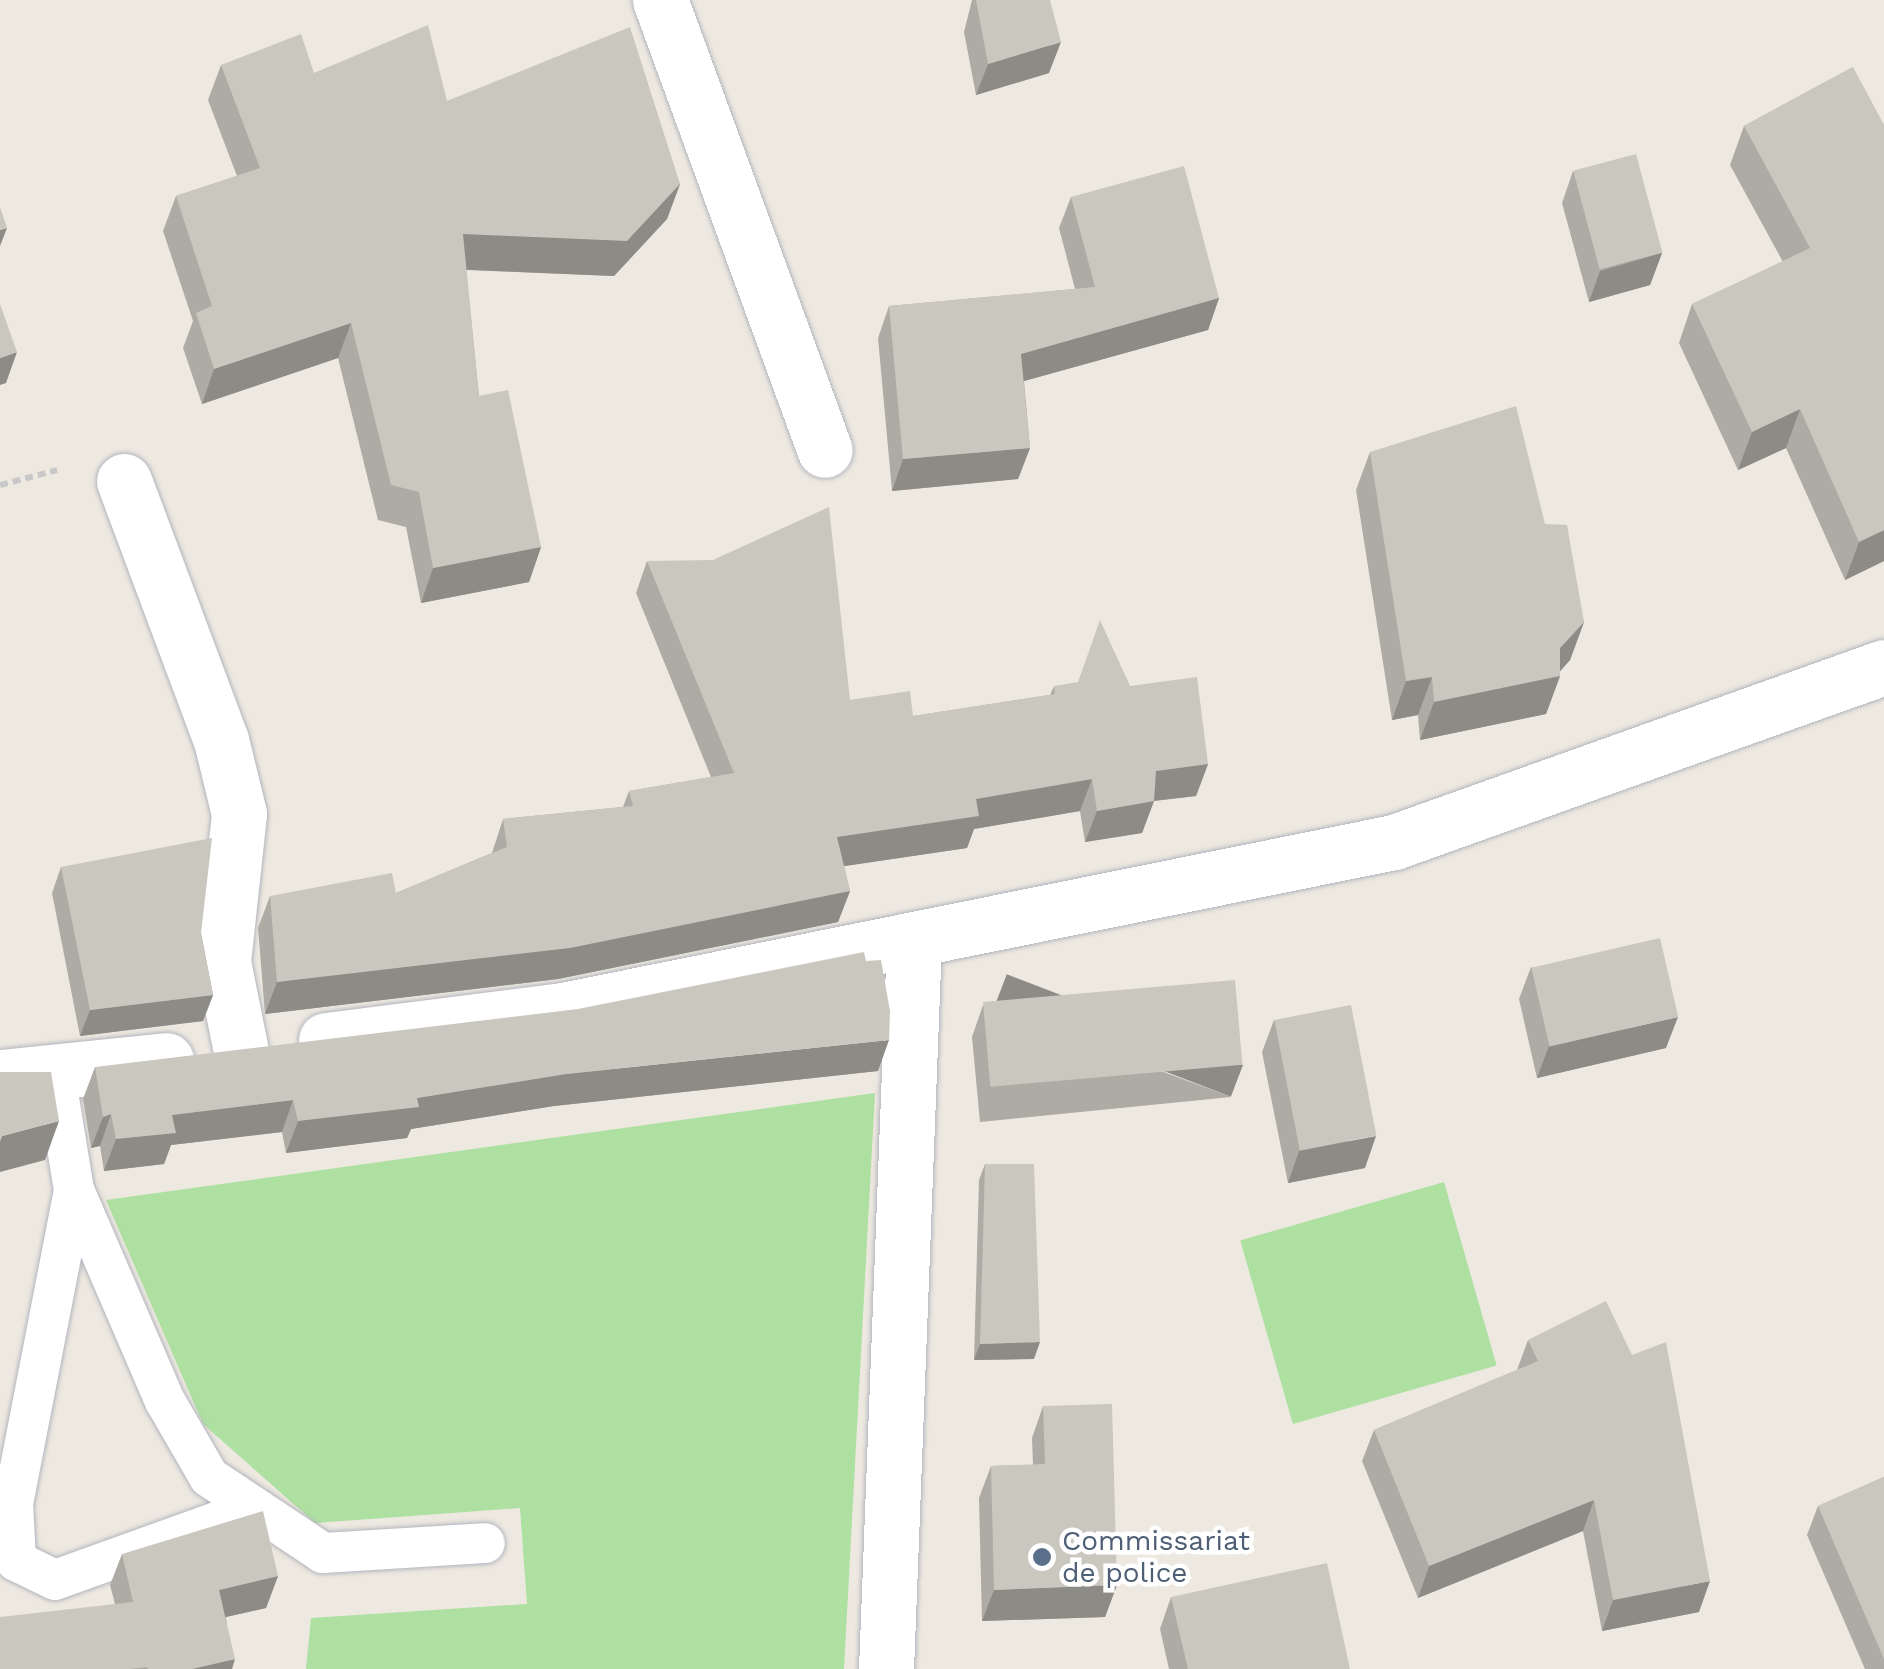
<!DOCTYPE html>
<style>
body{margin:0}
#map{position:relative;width:1884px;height:1669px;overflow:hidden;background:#ede9e0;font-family:"Work Sans",sans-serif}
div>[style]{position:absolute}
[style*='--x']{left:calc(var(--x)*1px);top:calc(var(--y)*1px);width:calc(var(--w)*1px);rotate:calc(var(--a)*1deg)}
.green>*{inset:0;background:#aee0a1;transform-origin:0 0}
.path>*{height:6px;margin-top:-3px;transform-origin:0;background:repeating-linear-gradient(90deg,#c8c8c8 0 8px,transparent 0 13px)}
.roads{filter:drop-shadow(0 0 2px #b3b4bf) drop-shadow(0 0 2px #b3b4bf)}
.lane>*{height:40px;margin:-20px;padding:0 20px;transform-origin:20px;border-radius:20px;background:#fff}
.street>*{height:55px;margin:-27.5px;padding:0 27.5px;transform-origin:27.5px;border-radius:27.5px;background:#fff}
.wall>*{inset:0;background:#adaba3}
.shaded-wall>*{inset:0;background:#8d8b85;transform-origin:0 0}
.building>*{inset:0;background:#c9c7be;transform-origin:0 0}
.dots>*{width:28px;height:28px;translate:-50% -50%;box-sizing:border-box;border:5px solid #fff;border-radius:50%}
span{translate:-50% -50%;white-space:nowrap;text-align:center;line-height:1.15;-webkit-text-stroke:9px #fff;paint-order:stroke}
.service-label{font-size:28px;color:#4e5e75}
.left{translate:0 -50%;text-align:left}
</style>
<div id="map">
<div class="green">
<div style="clip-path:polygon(875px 1093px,844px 1669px,306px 1669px,311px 1618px,527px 1604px,520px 1508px,315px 1523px,203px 1424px,106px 1200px)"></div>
<div style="left:1444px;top:1182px;width:191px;height:212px;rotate:74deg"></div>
</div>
<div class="path">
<div style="--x:0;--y:485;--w:59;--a:-14.7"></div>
</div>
<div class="roads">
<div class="lane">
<div style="--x:55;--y:1074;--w:118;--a:80.7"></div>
<div style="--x:74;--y:1190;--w:230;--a:66.7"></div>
<div style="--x:165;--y:1401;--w:88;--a:59.9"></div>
<div style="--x:209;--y:1477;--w:137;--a:33.7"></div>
<div style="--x:323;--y:1553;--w:162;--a:-3.5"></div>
<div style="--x:74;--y:1190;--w:319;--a:101"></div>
<div style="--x:13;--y:1503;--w:58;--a:87"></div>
<div style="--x:16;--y:1561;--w:43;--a:26"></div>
<div style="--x:55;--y:1580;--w:209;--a:-19.8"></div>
</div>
<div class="street">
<div style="--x:660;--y:0;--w:479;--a:69.9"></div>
<div style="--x:124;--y:481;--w:277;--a:69.5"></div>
<div style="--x:221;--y:740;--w:76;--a:76.3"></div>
<div style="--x:239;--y:814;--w:149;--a:96.2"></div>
<div style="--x:223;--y:962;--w:91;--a:78.6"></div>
<div style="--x:326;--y:1040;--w:239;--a:-7.2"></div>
<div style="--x:563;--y:1010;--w:848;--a:-11.43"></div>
<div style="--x:1394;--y:842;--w:520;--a:-19.65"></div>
<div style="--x:0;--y:1077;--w:167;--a:-5.8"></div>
<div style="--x:886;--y:1669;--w:730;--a:-87.8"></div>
</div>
</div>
<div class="wall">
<div style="clip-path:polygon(972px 0,1050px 0,1049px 73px,976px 95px,964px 32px)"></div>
<div style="clip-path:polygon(221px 65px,314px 73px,447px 101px,680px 184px,667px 219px,614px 276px,466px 270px,479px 396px,541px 547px,529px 582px,421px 603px,406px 527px,378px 520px,338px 358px,202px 404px,183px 348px,193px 321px,163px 231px,176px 196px,237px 176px,208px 100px)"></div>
<div style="clip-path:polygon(1853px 67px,1884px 561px,1845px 580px,1786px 448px,1738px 470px,1679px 343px,1692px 304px,1783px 262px,1730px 165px,1744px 126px)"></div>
<div style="clip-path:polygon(1573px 171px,1662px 253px,1650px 285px,1589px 302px,1562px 203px)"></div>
<div style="clip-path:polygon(1071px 197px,1219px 298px,1208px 330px,1024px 381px,1030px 448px,1018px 479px,892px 491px,878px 338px,889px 306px,1075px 289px,1059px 228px)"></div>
<div style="clip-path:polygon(1370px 452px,1545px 524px,1584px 622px,1570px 660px,1560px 671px,1560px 676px,1546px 714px,1420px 740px,1418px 715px,1392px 720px,1356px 490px)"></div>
<div style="clip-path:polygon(647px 561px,850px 700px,913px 716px,1050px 695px,1054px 686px,1130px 686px,1208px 764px,1196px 796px,1154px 801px,1142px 833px,1085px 842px,1080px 811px,974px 829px,967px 848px,844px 866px,850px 891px,838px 922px,558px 979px,265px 1014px,258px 928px,270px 896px,396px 893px,492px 853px,503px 819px,623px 807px,629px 791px,711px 777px,636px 593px)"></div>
<div style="clip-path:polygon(61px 867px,201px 933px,213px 995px,203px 1021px,80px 1036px,52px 893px)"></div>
<div style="clip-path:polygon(1531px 967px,1666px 1048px,1537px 1078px,1519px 999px)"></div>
<div style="clip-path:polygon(983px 1005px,1231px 1097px,980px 1122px,972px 1037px)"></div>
<div style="clip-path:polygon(1274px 1020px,1365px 1168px,1288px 1183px,1262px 1052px)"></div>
<div style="clip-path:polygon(95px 1067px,878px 1071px,554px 1106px,411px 1129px,407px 1138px,286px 1153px,282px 1132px,171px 1145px,164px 1164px,104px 1171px,100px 1146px,91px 1148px,83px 1099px)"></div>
<div style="clip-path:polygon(985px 1164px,1034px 1359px,974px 1360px,979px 1180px)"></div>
<div style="clip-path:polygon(1528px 1340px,1699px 1612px,1602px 1631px,1583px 1531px,1418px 1598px,1362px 1461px,1374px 1430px,1517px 1370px)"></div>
<div style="clip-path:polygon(1043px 1406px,1117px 1585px,1105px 1617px,982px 1621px,979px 1498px,991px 1466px,1033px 1465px,1032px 1438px)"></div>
<div style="clip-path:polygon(1884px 1477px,1884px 1669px,1865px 1669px,1807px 1535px,1818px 1506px)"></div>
<div style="clip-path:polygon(122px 1554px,278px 1576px,266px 1608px,226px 1617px,232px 1669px,0 1669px,115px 1604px,110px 1585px)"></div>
<div style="clip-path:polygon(1171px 1597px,1350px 1669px,1169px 1669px,1160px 1629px)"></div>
</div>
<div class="shaded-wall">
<div style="clip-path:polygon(1061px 42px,1049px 73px,976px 95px,988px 64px)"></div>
<div style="clip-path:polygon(680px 184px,667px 219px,614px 276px,450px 269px,463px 234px)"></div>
<div style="clip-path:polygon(7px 228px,0 246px,0 230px)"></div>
<div style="clip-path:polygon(1662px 253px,1650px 285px,1589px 302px,1600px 271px)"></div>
<div style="clip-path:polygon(1219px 298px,1208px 330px,1010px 385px,1021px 354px)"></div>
<div style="clip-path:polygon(351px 323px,338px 358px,202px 404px,214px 369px)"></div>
<div style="clip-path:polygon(17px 352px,6px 383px,0 385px,0 358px)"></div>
<div style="clip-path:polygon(1800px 409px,1786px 448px,1738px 470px,1752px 432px)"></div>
<div style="clip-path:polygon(1030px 448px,1018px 479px,892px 491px,903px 459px)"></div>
<div style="clip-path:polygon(1884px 530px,1884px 561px,1845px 580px,1859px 542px)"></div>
<div style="clip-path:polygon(541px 547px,529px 582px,421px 603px,433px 568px)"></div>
<div style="clip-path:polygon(1584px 622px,1570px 660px,1555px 677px,1560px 676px,1546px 714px,1420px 740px,1434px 702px,1560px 648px)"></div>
<div style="clip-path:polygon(1432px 677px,1418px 715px,1392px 720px,1406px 681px)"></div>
<div style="clip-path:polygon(1208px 764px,1196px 796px,1144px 802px,1156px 771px)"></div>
<div style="clip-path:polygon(1092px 779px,1080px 811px,974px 829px,967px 848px,825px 869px,837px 837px,976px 799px)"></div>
<div style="clip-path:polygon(1154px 801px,1142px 833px,1085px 842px,1097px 811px)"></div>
<div style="clip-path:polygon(850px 891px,838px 922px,558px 979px,265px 1014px,277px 982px)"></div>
<div style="clip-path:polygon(213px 995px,203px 1021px,80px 1036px,90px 1010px)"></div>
<div style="clip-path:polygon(1678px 1017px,1666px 1048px,1537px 1078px,1549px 1046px)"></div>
<div style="clip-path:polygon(889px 1040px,878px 1071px,554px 1106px,411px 1129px,407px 1138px,286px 1153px,298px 1121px,417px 1098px,566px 1074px)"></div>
<div style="left:1243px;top:1065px;width:34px;height:253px;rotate:111deg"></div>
<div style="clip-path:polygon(293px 1100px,282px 1132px,171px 1145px,164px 1164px,104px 1171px,116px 1139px,172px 1115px)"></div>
<div style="clip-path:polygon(111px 1114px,100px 1146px,91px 1148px,103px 1117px)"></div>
<div style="clip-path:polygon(59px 1121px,45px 1160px,0 1172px,0 1140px,2px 1136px)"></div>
<div style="clip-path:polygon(1376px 1136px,1365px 1168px,1288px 1183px,1299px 1151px)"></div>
<div style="clip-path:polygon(1040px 1342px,1034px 1359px,974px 1360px,980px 1344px)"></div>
<div style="clip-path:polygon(1594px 1500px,1583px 1531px,1418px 1598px,1429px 1566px)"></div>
<div style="clip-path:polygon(278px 1576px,266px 1608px,208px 1621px,219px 1590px)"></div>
<div style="clip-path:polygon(1710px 1581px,1699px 1612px,1602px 1631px,1613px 1600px)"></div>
<div style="clip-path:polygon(1117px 1585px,1105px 1617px,982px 1621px,994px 1590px)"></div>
<div style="clip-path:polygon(235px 1659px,232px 1669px,192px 1669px)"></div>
</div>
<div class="building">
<div style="clip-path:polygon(976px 0,1050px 0,1061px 42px,988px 64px)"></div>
<div style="clip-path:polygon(428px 25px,447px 101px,630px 27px,680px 184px,627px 241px,463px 234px,479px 396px,508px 390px,541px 547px,433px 568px,419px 492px,391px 485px,351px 323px,214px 369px,196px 313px,212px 306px,176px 196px,260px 168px,221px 65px,301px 34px,314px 73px)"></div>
<div style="clip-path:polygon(1853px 67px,1884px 125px,1884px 530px,1859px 542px,1800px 409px,1752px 432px,1692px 304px,1810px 248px,1744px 126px)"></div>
<div style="left:1636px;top:154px;width:102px;height:65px;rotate:75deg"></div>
<div style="clip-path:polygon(1184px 166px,1219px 298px,1021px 354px,1030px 448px,903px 459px,889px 306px,1095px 287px,1071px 197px)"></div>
<div style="clip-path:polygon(0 207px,7px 228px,0 230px)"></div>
<div style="clip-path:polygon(0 304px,17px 352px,0 358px)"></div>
<div style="clip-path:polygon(1516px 406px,1545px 524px,1567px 525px,1584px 622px,1560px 648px,1560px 676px,1434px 702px,1432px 677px,1406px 681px,1370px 452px)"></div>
<div style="clip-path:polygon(829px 507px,850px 700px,910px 691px,913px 716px,1055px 694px,1054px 686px,1078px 682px,1100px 620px,1130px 686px,1197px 677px,1208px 764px,1156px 771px,1154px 801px,1097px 811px,1092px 779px,976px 799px,979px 816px,837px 837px,850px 891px,570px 948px,277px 982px,270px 896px,392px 873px,396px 893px,507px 847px,503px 819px,633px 806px,629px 791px,734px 773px,647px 561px,713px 560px)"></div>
<div style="clip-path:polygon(212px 838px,201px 933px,213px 995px,90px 1010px,61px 867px)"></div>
<div style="left:1660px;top:938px;width:81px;height:132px;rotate:77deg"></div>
<div style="clip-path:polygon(864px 952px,866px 961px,881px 960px,890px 1011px,889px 1040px,566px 1074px,417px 1098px,419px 1107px,298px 1121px,293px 1100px,172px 1115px,176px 1133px,116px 1139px,111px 1114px,103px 1117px,95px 1067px,578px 1009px)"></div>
<div style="left:1235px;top:980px;width:85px;height:253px;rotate:85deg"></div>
<div style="left:1351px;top:1005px;width:133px;height:78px;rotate:79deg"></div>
<div style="clip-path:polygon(0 1072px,51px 1072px,59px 1121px,2px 1136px,0 1142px)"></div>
<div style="clip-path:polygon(985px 1164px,1034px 1164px,1040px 1342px,980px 1344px)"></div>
<div style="clip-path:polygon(1606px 1301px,1632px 1355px,1666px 1342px,1710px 1581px,1613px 1600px,1594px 1500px,1429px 1566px,1374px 1430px,1538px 1361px,1528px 1340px)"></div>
<div style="clip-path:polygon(1112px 1404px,1117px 1585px,994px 1590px,991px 1466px,1045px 1464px,1043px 1406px)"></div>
<div style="clip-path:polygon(1884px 1477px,1884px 1659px,1818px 1506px)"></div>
<div style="clip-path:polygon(263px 1511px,278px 1576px,219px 1590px,235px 1659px,192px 1669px,148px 1669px,147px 1667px,129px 1669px,0 1669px,0 1617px,133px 1602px,122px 1554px)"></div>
<div style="clip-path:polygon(1327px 1563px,1350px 1669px,1188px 1669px,1171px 1597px)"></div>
</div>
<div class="dots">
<div style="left:1042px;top:1557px;background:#5c6f8a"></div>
</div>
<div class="service-label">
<span class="left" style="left:1062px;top:1557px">Commissariat<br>de police</span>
</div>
</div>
